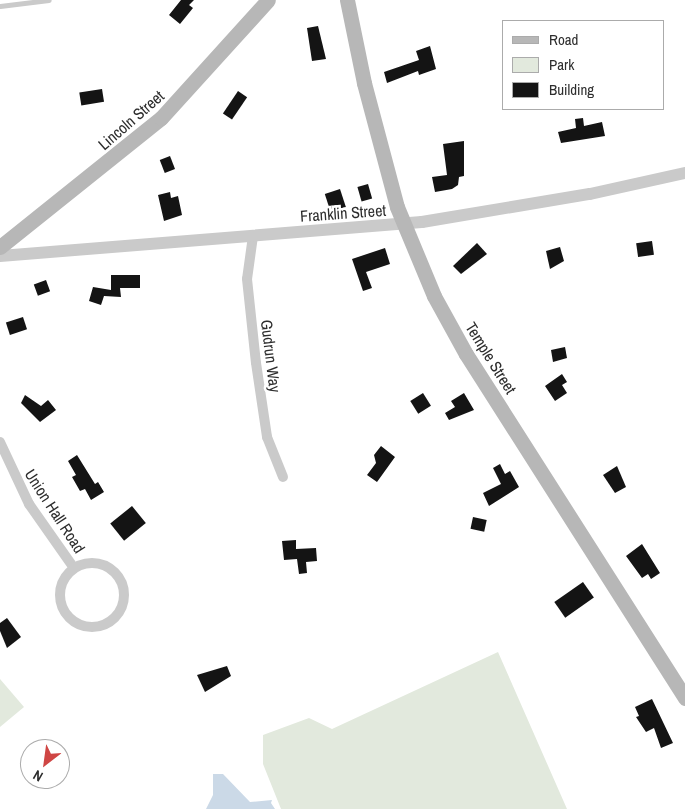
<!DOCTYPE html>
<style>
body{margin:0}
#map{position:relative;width:685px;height:809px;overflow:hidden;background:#fff;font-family:"Archivo Narrow",sans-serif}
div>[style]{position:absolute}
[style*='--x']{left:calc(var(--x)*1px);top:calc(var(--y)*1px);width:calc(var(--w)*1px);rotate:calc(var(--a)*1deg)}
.green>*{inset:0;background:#e2e9dd}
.water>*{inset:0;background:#cbd9e7}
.building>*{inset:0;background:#141414;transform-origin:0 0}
.service>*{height:5px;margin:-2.5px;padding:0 2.5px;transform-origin:2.5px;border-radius:2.5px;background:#cacaca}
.minor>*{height:10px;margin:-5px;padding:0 5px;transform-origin:5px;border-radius:5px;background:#cacaca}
.minor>.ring{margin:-5px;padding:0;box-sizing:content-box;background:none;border:10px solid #cacaca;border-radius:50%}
.tertiary>*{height:12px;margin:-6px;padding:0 6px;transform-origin:6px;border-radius:6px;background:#cacaca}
.secondary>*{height:15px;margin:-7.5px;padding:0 7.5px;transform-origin:7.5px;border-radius:7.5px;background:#b7b7b7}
span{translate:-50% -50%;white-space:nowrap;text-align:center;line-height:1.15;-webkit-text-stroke:5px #fff;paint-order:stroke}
.street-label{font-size:16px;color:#2d2d2d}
.legend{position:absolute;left:502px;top:20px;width:162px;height:90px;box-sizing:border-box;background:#fff;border:1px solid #ababab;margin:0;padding:6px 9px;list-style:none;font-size:15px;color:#2d2d2d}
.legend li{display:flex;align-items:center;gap:10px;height:25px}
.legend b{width:25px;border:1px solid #ababab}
.north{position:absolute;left:20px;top:739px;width:50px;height:50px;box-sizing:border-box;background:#fff;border:1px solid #ababab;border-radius:50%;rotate:210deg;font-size:14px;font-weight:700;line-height:20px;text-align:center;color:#2d2d2d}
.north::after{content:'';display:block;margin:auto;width:18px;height:22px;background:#cf4644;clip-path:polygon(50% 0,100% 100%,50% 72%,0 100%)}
</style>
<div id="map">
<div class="green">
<div style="clip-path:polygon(498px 652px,567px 809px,281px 809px,263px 764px,263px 735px,309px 718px,332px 729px)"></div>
<div style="clip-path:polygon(0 679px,24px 707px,0 727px)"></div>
</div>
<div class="water">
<div style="clip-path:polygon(213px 774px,223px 774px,250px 802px,272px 800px,271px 803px,275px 809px,206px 809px,213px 795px)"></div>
</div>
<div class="building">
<div style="clip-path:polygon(181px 0,194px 0,189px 5px,193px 8px,180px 24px,169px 15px)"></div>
<div style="clip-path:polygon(318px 26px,326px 59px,312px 61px,307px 28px)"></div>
<div style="clip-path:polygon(430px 46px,436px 69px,419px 75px,418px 71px,387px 83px,384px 72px,419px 60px,416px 51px)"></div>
<div style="left:102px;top:89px;width:13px;height:23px;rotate:81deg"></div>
<div style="left:238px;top:91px;width:11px;height:27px;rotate:34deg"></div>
<div style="clip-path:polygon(583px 118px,584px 126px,602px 122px,605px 136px,561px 143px,558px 132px,576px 128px,575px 119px)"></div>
<div style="clip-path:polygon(464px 141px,464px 176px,459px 177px,458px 185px,452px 189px,435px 192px,432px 177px,447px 175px,443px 144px)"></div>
<div style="left:170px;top:156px;width:14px;height:11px;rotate:69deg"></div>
<div style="left:368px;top:184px;width:15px;height:11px;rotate:74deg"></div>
<div style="left:340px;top:189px;width:19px;height:16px;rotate:72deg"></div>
<div style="clip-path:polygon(170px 192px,171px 198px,178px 196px,182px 215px,164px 221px,158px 195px)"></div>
<div style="left:652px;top:241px;width:14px;height:16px;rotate:82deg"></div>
<div style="clip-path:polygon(477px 243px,487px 254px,461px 274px,453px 266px)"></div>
<div style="clip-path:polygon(560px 247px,564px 261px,550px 269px,546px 251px)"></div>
<div style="clip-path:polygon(385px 248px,390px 264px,366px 272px,372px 288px,363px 291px,352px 259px)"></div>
<div style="clip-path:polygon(111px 275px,140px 275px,140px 288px,120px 288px,121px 297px,104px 296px,101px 305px,89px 301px,93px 287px,111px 290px)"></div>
<div style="left:46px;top:280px;width:12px;height:13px;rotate:70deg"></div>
<div style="left:23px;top:317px;width:13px;height:18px;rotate:72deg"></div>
<div style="clip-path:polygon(565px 347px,567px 358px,553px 362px,551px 350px)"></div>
<div style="clip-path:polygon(562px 374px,567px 382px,562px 385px,567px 393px,555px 401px,545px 386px)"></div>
<div style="left:423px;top:393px;width:15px;height:15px;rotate:58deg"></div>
<div style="clip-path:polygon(464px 393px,474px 410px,449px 420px,445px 413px,455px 407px,451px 401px)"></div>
<div style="clip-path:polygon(25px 395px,41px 406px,48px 400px,56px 410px,40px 422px,21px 403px)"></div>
<div style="clip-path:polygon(381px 446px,395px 457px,377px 482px,367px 475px,376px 463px,374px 455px)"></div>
<div style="clip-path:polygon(77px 455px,95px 484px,98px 482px,104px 492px,91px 500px,85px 489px,80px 491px,72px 477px,76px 475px,68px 461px)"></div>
<div style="clip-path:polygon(500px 464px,505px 474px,510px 471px,519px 487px,489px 506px,483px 493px,501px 484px,493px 468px)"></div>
<div style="clip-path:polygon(617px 466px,626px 487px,615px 493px,603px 475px)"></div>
<div style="left:132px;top:506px;width:22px;height:28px;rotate:51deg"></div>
<div style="left:473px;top:517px;width:14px;height:12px;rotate:12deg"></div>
<div style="clip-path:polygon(296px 540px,296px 549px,316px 548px,317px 561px,306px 562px,307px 573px,299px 574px,297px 559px,284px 560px,282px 541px)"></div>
<div style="clip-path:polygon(642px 544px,660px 573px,651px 579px,648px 574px,642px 578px,626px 556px)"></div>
<div style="left:583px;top:582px;width:19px;height:35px;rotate:55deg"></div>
<div style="clip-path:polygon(7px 618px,21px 637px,7px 648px,0 631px,0 623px)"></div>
<div style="clip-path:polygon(227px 666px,231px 676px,205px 692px,197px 675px)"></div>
<div style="clip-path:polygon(652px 699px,673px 743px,661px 748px,654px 728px,646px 732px,636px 717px,639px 716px,635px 707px)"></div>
</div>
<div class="service">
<div style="--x:0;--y:6;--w:49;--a:-7"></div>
</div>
<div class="minor">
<div style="--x:253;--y:236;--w:43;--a:97.9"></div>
<div style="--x:247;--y:279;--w:84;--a:83.9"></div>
<div style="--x:256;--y:363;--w:75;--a:81.5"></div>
<div style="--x:267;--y:437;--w:43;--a:68.2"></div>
<div style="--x:0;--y:442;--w:68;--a:64.9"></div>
<div style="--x:29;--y:504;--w:78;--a:54.9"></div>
<div class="ring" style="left:60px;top:563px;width:54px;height:54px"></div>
</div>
<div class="tertiary">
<div style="--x:0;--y:256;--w:423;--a:-4.6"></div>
<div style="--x:422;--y:222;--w:170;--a:-9.5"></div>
<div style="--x:590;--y:194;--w:97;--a:-12.5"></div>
</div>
<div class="secondary">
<div style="--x:347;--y:0;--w:85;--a:78.4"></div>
<div style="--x:364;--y:83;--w:128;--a:75.1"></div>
<div style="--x:397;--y:207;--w:96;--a:67.4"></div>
<div style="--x:434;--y:296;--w:66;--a:61.1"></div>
<div style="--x:466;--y:354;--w:408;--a:57.5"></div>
<div style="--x:0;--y:247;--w:206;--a:-38.7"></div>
<div style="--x:161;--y:118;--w:159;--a:-47.8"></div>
</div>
<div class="street-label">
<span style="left:131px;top:120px;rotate:-41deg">Lincoln Street</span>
<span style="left:343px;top:213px;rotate:-4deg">Franklin Street</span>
<span style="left:271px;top:356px;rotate:83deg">Gudrun Way</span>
<span style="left:491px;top:358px;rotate:58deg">Temple Street</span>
<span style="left:55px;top:511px;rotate:57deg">Union Hall Road</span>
</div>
<ul class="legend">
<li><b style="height:6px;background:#b7b7b7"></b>Road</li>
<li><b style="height:14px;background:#e2e9dd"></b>Park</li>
<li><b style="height:14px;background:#141414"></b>Building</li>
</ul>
<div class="north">N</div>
</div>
